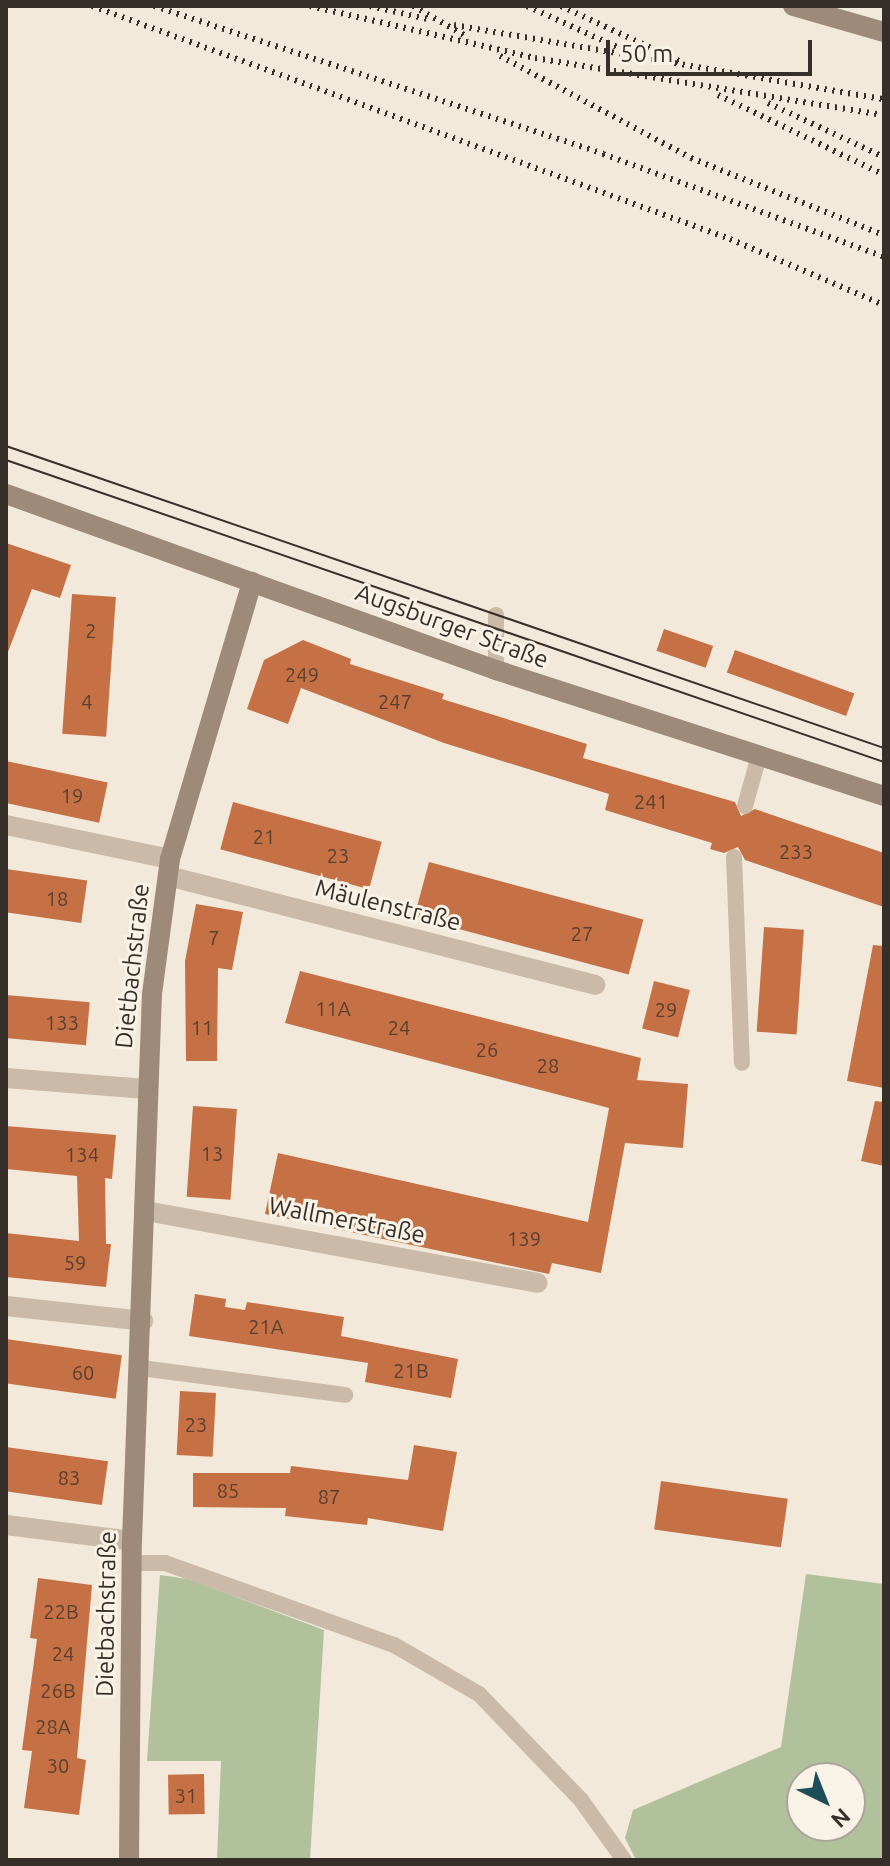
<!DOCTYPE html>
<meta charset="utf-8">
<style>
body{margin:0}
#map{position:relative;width:890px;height:1866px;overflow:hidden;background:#f2e9db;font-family:Ubuntu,sans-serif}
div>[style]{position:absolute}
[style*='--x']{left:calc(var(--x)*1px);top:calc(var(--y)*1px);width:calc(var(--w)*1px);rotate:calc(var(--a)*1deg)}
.green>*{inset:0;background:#b0c19b}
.building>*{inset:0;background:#c67145;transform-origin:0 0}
.lane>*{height:16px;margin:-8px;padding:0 8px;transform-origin:8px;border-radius:8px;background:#cabaa7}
.street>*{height:20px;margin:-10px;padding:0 10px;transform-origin:10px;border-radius:10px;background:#cabaa7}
.secondary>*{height:20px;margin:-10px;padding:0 10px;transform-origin:10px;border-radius:10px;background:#9d8a78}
.tram>*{height:2px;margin:-1px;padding:0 1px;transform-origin:1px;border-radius:1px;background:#362e28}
.rail>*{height:6px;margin-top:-3px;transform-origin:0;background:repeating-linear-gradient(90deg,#362e28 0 2px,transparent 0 8px)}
span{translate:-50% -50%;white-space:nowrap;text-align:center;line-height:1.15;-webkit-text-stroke:6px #f9f3e7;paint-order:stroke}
.number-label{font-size:20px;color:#5a3f2f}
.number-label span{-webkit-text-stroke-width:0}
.street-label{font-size:24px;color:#362e28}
.frame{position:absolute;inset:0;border:8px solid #362e28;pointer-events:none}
.north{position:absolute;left:786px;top:1762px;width:80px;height:80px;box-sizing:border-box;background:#f9f3e7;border:2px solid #aba49b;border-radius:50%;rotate:137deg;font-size:22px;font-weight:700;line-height:32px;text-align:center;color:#362e28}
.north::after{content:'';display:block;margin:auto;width:28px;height:36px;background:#1d4e58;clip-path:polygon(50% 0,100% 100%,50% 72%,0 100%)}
.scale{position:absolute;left:606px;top:40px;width:206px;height:36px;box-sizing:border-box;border:4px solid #362e28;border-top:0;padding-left:10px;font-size:24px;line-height:28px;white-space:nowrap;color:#362e28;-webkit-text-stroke:6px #f9f3e7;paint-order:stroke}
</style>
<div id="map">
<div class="green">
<div style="clip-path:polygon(evenodd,806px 1574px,884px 1584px,884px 1860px,636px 1860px,625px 1838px,633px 1810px,781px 1747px,806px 1574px,802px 1778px,850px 1778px,850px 1826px,802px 1826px,802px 1778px)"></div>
<div style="clip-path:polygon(160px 1575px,188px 1579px,324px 1630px,310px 1860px,217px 1860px,221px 1761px,147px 1761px)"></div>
</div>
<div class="building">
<div style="clip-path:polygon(6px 543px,71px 565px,60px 598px,32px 589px,8px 652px)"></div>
<div style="left:72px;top:594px;width:44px;height:140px;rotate:4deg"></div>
<div style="left:664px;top:629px;width:52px;height:23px;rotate:19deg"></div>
<div style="clip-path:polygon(303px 640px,351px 659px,350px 664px,444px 694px,442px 699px,587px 744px,583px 758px,735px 802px,741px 816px,755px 809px,884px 853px,884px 907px,745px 860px,738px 847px,724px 853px,710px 849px,712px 843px,605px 810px,609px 794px,444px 743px,301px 688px,288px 724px,247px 709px,264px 660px)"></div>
<div style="left:735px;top:650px;width:127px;height:24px;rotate:20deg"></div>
<div style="left:6px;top:761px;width:104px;height:41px;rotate:12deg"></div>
<div style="left:233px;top:802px;width:154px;height:49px;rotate:15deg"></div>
<div style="left:429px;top:862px;width:222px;height:57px;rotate:15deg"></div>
<div style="left:6px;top:869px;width:82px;height:43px;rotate:8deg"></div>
<div style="clip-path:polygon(196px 904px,243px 912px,232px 970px,218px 968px,217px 1061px,186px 1061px,185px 961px)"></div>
<div style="left:764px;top:927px;width:40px;height:105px;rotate:4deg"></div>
<div style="clip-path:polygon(873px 945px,884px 946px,884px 1088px,847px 1081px)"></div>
<div style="clip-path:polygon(300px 971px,641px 1058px,637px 1080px,688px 1084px,683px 1148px,625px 1143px,601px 1273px,552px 1263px,549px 1274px,265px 1214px,278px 1153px,588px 1222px,609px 1108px,285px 1023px)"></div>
<div style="left:654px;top:981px;width:37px;height:49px;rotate:14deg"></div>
<div style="left:6px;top:995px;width:84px;height:43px;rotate:5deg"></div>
<div style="clip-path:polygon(875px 1101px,884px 1102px,884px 1166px,861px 1161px)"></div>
<div style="left:193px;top:1106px;width:44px;height:91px;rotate:4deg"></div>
<div style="clip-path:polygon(6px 1126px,116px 1135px,112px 1179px,105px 1178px,106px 1244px,111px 1244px,106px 1287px,6px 1277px,6px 1233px,79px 1241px,77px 1176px,6px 1169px)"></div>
<div style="clip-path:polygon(195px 1294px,226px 1299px,225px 1307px,245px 1310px,247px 1302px,344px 1317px,341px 1336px,458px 1359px,451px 1398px,365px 1382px,368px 1363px,189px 1336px)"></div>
<div style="left:6px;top:1339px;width:117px;height:44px;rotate:8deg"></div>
<div style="left:180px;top:1391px;width:36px;height:64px;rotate:3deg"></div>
<div style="clip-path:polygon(414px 1445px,457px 1452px,443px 1531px,368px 1518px,367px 1525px,285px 1516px,286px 1508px,193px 1507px,193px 1473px,290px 1473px,291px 1466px,408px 1480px)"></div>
<div style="left:6px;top:1447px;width:103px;height:44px;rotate:8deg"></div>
<div style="left:661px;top:1481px;width:128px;height:49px;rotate:8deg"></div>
<div style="clip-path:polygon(38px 1578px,92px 1585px,77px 1758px,86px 1760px,79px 1815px,24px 1808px,32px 1751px,22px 1750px,37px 1639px,30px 1638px)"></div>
<div style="left:204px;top:1774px;width:40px;height:36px;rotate:89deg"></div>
</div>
<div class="lane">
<div style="--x:496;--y:670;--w:55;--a:-90"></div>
<div style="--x:745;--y:806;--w:52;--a:-74.4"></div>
<div style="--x:734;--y:857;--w:206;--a:87.8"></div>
<div style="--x:141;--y:1368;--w:206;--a:7.5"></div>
<div style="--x:132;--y:1563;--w:33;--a:0"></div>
<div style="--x:165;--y:1563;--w:243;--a:19.7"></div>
<div style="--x:394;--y:1645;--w:98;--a:30"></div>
<div style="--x:479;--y:1694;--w:147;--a:46.1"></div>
<div style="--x:581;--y:1800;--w:74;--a:54.4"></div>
</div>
<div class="street">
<div style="--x:6;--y:825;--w:167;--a:11.7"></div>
<div style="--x:168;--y:876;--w:441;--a:14.3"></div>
<div style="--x:6;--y:1078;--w:141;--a:4.5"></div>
<div style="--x:146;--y:1211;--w:398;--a:10.4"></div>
<div style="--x:6;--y:1306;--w:138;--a:6.2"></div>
<div style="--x:6;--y:1525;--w:127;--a:7.2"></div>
</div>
<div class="secondary">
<div style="--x:793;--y:6;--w:95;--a:15.9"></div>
<div style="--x:6;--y:494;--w:521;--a:19.76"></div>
<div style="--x:496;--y:670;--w:408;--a:18"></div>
<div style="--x:129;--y:1860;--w:319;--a:-89.5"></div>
<div style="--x:132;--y:1541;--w:547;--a:-87.91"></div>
<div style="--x:152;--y:994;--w:136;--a:-82.4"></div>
<div style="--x:170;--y:859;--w:289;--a:-73.5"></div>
</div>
<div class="tram">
<div style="--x:6;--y:446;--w:928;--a:18.98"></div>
<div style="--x:6;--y:460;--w:928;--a:18.98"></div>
</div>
<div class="rail">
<div style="--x:92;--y:6;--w:679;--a:20.06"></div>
<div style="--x:730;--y:239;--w:168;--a:23.2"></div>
<div style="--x:154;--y:6;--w:473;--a:18.2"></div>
<div style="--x:603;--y:154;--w:299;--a:20.1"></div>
<div style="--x:310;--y:6;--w:231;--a:13"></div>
<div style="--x:535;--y:58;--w:354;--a:9.3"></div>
<div style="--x:370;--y:6;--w:58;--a:12.8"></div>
<div style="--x:413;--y:6;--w:64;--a:29.7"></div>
<div style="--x:527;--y:6;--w:111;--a:24.5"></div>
<div style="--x:561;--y:6;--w:132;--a:25"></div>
<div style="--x:454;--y:25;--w:436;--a:9.8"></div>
<div style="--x:500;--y:56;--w:217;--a:28.1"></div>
<div style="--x:691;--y:158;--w:208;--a:21.8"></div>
<div style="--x:718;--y:95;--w:184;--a:25.7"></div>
<div style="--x:768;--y:103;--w:128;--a:25"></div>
</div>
<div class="number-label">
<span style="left:91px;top:630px">2</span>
<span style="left:302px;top:674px">249</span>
<span style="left:87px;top:701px">4</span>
<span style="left:395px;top:701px">247</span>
<span style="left:72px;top:795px">19</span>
<span style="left:651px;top:801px">241</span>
<span style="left:264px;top:836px">21</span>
<span style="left:796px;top:851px">233</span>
<span style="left:338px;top:855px">23</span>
<span style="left:57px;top:898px">18</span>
<span style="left:582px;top:933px">27</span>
<span style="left:214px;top:937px">7</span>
<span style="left:333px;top:1008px">11A</span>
<span style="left:666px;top:1009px">29</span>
<span style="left:62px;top:1022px">133</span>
<span style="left:202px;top:1027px">11</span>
<span style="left:399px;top:1027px">24</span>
<span style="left:487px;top:1049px">26</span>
<span style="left:548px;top:1065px">28</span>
<span style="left:212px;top:1153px">13</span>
<span style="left:82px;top:1154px">134</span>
<span style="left:524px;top:1238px">139</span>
<span style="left:75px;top:1262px">59</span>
<span style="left:266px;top:1326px">21A</span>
<span style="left:411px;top:1370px">21B</span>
<span style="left:83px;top:1372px">60</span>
<span style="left:196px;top:1424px">23</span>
<span style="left:69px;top:1477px">83</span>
<span style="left:228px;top:1490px">85</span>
<span style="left:329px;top:1496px">87</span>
<span style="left:61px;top:1611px">22B</span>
<span style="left:63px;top:1653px">24</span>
<span style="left:58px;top:1690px">26B</span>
<span style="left:53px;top:1726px">28A</span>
<span style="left:58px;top:1765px">30</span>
<span style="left:186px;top:1795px">31</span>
</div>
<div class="street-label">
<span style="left:452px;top:626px;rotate:20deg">Augsburger Straße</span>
<span style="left:388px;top:905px;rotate:14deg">Mäulenstraße</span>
<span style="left:132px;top:966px;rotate:-84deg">Dietbachstraße</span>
<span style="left:347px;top:1220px;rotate:11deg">Wallmerstraße</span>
<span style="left:106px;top:1614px;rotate:-89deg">Dietbachstraße</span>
</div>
<div class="frame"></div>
<div class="north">N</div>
<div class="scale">50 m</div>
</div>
